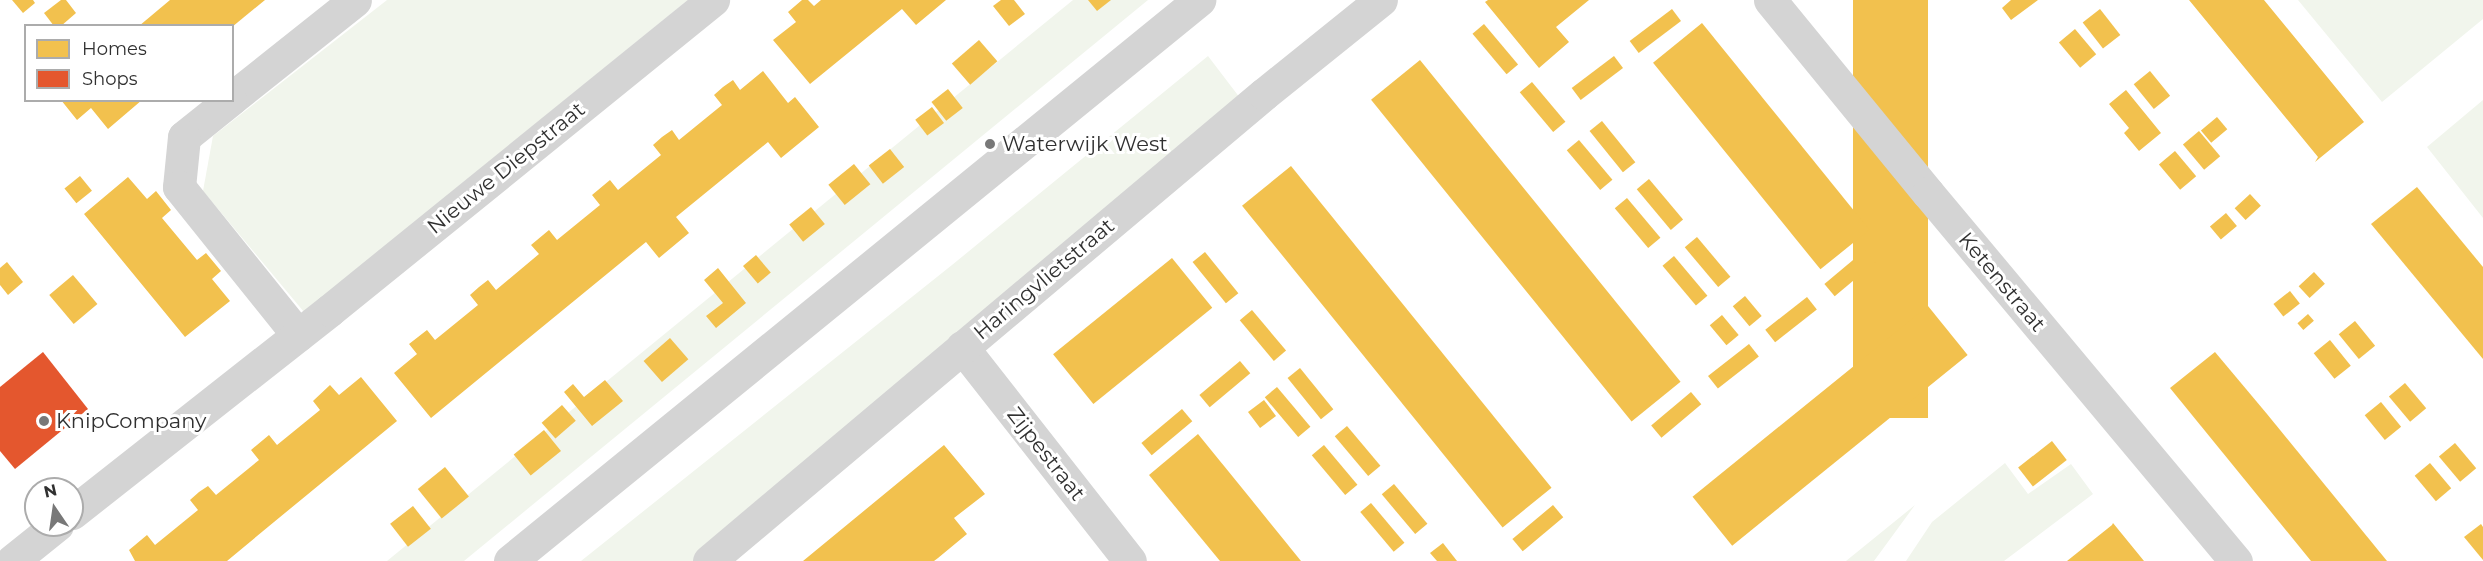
<!DOCTYPE html>
<style>
body{margin:0}
#map{position:relative;width:2483px;height:561px;overflow:hidden;background:#fff;font-family:Montserrat,sans-serif}
div>[style]{position:absolute}
[style*='--x']{left:calc(var(--x)*1px);top:calc(var(--y)*1px);width:calc(var(--w)*1px);rotate:calc(var(--a)*1deg)}
.green>*{inset:0;background:#f1f5ec}
.homes>*{inset:0;background:#f2c14e;transform-origin:0 0}
.shops>*{inset:0;background:#e4572e}
.minor>*{height:33px;margin:-16.5px;padding:0 16.5px;transform-origin:16.5px;border-radius:16.5px;background:#d4d4d4}
.dots>*{width:16px;height:16px;translate:-50% -50%;box-sizing:border-box;border:3px solid #fff;border-radius:50%}
span{translate:-50% -50%;white-space:nowrap;text-align:center;line-height:1.15;-webkit-text-stroke:6px #fff;paint-order:stroke}
.poi-label{font-size:21px;color:#303030}
.left{translate:0 -50%;text-align:left}
.street-label{font-size:21px;color:#303030}
.legend{position:absolute;left:24px;top:24px;width:210px;height:78px;box-sizing:border-box;background:#fff;border:2px solid #acacac;margin:0;padding:8px 10px;list-style:none;font-size:18px;color:#303030}
.legend li{display:flex;align-items:center;gap:12px;height:30px}
.legend b{width:30px;border:2px solid #acacac}
.north{position:absolute;left:24px;top:477px;width:60px;height:60px;box-sizing:border-box;background:#fff;border:2px solid #acacac;border-radius:50%;rotate:347deg;font-size:16px;font-weight:700;line-height:24px;text-align:center;color:#303030}
.north::after{content:'';display:block;margin:auto;width:21px;height:27px;background:#787878;clip-path:polygon(50% 0,100% 100%,50% 72%,0 100%)}
</style>
<div id="map">
<div class="green">
<div style="clip-path:polygon(387px 0,688px 0,304px 312px,203px 191px,213px 136px)"></div>
<div style="clip-path:polygon(1073px 0,1148px 0,464px 561px,387px 561px)"></div>
<div style="clip-path:polygon(2298px 0,2483px 0,2483px 19px,2382px 102px)"></div>
<div style="clip-path:polygon(1208px 56px,1253px 115px,706px 561px,581px 561px,952px 265px)"></div>
<div style="clip-path:polygon(2483px 100px,2483px 218px,2427px 147px)"></div>
<div style="clip-path:polygon(2005px 463px,2028px 494px,2071px 464px,2093px 494px,2004px 561px,1906px 561px,1932px 522px)"></div>
<div style="clip-path:polygon(1915px 505px,1874px 561px,1845px 561px,1846px 561px)"></div>
</div>
<div class="homes">
<div style="clip-path:polygon(12px 0,33px 0,35px 3px,23px 13px)"></div>
<div style="clip-path:polygon(61px 0,66px 0,76px 13px,61px 26px,54px 26px,44px 13px)"></div>
<div style="clip-path:polygon(170px 0,265px 0,232px 27px,139px 26px)"></div>
<div style="clip-path:polygon(802px 0,808px 0,814px 6px,821px 0,946px 0,916px 25px,902px 9px,810px 84px,773px 40px,796px 22px,788px 12px)"></div>
<div style="clip-path:polygon(1001px 0,1014px 0,1025px 14px,1009px 26px,993px 6px)"></div>
<div style="clip-path:polygon(1088px 0,1111px 0,1097px 11px)"></div>
<div style="clip-path:polygon(1488px 0,1589px 0,1556px 27px,1569px 42px,1539px 68px,1485px 2px)"></div>
<div style="left:1853px;top:0;width:75px;height:418px"></div>
<div style="clip-path:polygon(2011px 0,2038px 0,2011px 20px,2002px 8px)"></div>
<div style="clip-path:polygon(2189px 0,2264px 0,2364px 122px,2315px 162px,2318px 157px)"></div>
<div style="left:1672px;top:9px;width:15px;height:53px;rotate:53deg"></div>
<div style="left:2100px;top:9px;width:33px;height:22px;rotate:52deg"></div>
<div style="left:1702px;top:23px;width:266px;height:63px;rotate:51deg"></div>
<div style="left:1484px;top:24px;width:53px;height:15px;rotate:50deg"></div>
<div style="left:2075px;top:29px;width:33px;height:21px;rotate:50deg"></div>
<div style="left:979px;top:40px;width:28px;height:36px;rotate:49deg"></div>
<div style="left:1614px;top:56px;width:15px;height:53px;rotate:53deg"></div>
<div style="left:1420px;top:60px;width:414px;height:63px;rotate:51deg"></div>
<div style="clip-path:polygon(763px 71px,788px 103px,795px 97px,819px 127px,781px 158px,768px 142px,676px 217px,689px 233px,659px 258px,646px 242px,431px 418px,394px 373px,417px 354px,409px 344px,427px 330px,435px 340px,478px 305px,470px 295px,479px 287px,488px 280px,496px 290px,539px 254px,531px 245px,549px 230px,557px 240px,600px 205px,592px 195px,610px 180px,618px 190px,661px 155px,653px 145px,662px 137px,672px 130px,679px 140px,722px 105px,714px 95px,723px 87px,733px 80px,740px 90px)"></div>
<div style="left:2150px;top:71px;width:32px;height:21px;rotate:51deg"></div>
<div style="left:1532px;top:82px;width:52px;height:16px;rotate:50deg"></div>
<div style="left:948px;top:89px;width:24px;height:21px;rotate:52deg"></div>
<div style="clip-path:polygon(2126px 90px,2161px 133px,2139px 151px,2124px 133px,2129px 128px,2109px 104px)"></div>
<div style="clip-path:polygon(61px 100px,142px 100px,108px 129px,91px 108px,77px 120px)"></div>
<div style="left:932px;top:107px;width:20px;height:21px;rotate:53deg"></div>
<div style="left:2217px;top:117px;width:16px;height:21px;rotate:50deg"></div>
<div style="left:1602px;top:121px;width:53px;height:16px;rotate:51deg"></div>
<div style="left:2199px;top:131px;width:33px;height:21px;rotate:50deg"></div>
<div style="left:1579px;top:140px;width:52px;height:16px;rotate:50deg"></div>
<div style="left:890px;top:149px;width:23px;height:27px;rotate:52deg"></div>
<div style="left:2175px;top:151px;width:33px;height:21px;rotate:50deg"></div>
<div style="left:854px;top:164px;width:26px;height:33px;rotate:51deg"></div>
<div style="left:1291px;top:166px;width:414px;height:63px;rotate:51deg"></div>
<div style="left:80px;top:176px;width:19px;height:20px;rotate:51deg"></div>
<div style="clip-path:polygon(128px 177px,147px 199px,156px 191px,171px 210px,162px 218px,197px 260px,206px 253px,221px 271px,212px 279px,230px 301px,185px 337px,84px 214px)"></div>
<div style="left:1649px;top:179px;width:53px;height:16px;rotate:50deg"></div>
<div style="clip-path:polygon(2417px 187px,2483px 267px,2483px 359px,2371px 224px)"></div>
<div style="left:2250px;top:194px;width:16px;height:21px;rotate:47deg"></div>
<div style="left:1627px;top:198px;width:52px;height:16px;rotate:50deg"></div>
<div style="left:811px;top:207px;width:22px;height:28px;rotate:51deg"></div>
<div style="left:2226px;top:213px;width:17px;height:21px;rotate:50deg"></div>
<div style="left:1697px;top:237px;width:52px;height:16px;rotate:50deg"></div>
<div style="left:1865px;top:250px;width:16px;height:53px;rotate:50deg"></div>
<div style="left:1205px;top:252px;width:53px;height:16px;rotate:51deg"></div>
<div style="left:756px;top:255px;width:23px;height:17px;rotate:50deg"></div>
<div style="left:1674px;top:256px;width:52px;height:15px;rotate:50deg"></div>
<div style="left:1172px;top:258px;width:64px;height:153px;rotate:51deg"></div>
<div style="clip-path:polygon(7px 262px,23px 282px,8px 295px,0 285px,0 268px)"></div>
<div style="clip-path:polygon(718px 268px,746px 303px,716px 328px,706px 316px,723px 303px,704px 280px)"></div>
<div style="left:2314px;top:272px;width:16px;height:21px;rotate:47deg"></div>
<div style="left:73px;top:275px;width:38px;height:31px;rotate:50deg"></div>
<div style="left:2290px;top:291px;width:16px;height:21px;rotate:52deg"></div>
<div style="left:1745px;top:296px;width:26px;height:16px;rotate:50deg"></div>
<div style="left:1807px;top:297px;width:16px;height:53px;rotate:52deg"></div>
<div style="left:1928px;top:306px;width:63px;height:303px;rotate:51deg"></div>
<div style="left:1252px;top:310px;width:53px;height:16px;rotate:50deg"></div>
<div style="left:2308px;top:314px;width:9px;height:14px;rotate:49deg"></div>
<div style="left:1722px;top:315px;width:26px;height:16px;rotate:50deg"></div>
<div style="left:2355px;top:321px;width:32px;height:21px;rotate:51deg"></div>
<div style="left:670px;top:338px;width:28px;height:35px;rotate:49deg"></div>
<div style="left:2330px;top:340px;width:33px;height:21px;rotate:51deg"></div>
<div style="left:1749px;top:344px;width:16px;height:52px;rotate:52deg"></div>
<div style="clip-path:polygon(2215px 352px,2267px 414px,2387px 561px,2311px 561px,2170px 388px)"></div>
<div style="left:1240px;top:361px;width:16px;height:53px;rotate:50deg"></div>
<div style="left:1300px;top:368px;width:53px;height:16px;rotate:51deg"></div>
<div style="clip-path:polygon(361px 377px,397px 421px,274px 522px,227px 561px,135px 561px,129px 550px,147px 535px,155px 545px,198px 510px,190px 500px,199px 492px,208px 486px,216px 495px,259px 460px,251px 450px,269px 435px,277px 445px,320px 410px,313px 401px,330px 385px,339px 395px)"></div>
<div style="clip-path:polygon(605px 380px,623px 401px,592px 426px,564px 392px,573px 384px,584px 397px)"></div>
<div style="left:2405px;top:383px;width:33px;height:21px;rotate:50deg"></div>
<div style="left:1277px;top:387px;width:52px;height:16px;rotate:50deg"></div>
<div style="left:1691px;top:392px;width:16px;height:52px;rotate:50deg"></div>
<div style="left:1264px;top:400px;width:20px;height:20px;rotate:53deg"></div>
<div style="left:2381px;top:402px;width:32px;height:21px;rotate:51deg"></div>
<div style="left:562px;top:405px;width:21px;height:27px;rotate:49deg"></div>
<div style="left:1182px;top:409px;width:16px;height:53px;rotate:50deg"></div>
<div style="left:1347px;top:426px;width:52px;height:16px;rotate:50deg"></div>
<div style="left:544px;top:430px;width:27px;height:39px;rotate:51deg"></div>
<div style="clip-path:polygon(1198px 434px,1246px 493px,1301px 561px,1220px 561px,1149px 475px)"></div>
<div style="left:2052px;top:441px;width:24px;height:43px;rotate:52deg"></div>
<div style="left:2455px;top:443px;width:33px;height:21px;rotate:50deg"></div>
<div style="clip-path:polygon(944px 445px,985px 494px,954px 518px,967px 534px,938px 558px,934px 561px,803px 561px)"></div>
<div style="left:1324px;top:445px;width:52px;height:16px;rotate:50deg"></div>
<div style="left:2430px;top:463px;width:33px;height:20px;rotate:50deg"></div>
<div style="left:445px;top:467px;width:38px;height:35px;rotate:51deg"></div>
<div style="left:1394px;top:484px;width:52px;height:16px;rotate:50deg"></div>
<div style="left:1371px;top:503px;width:52px;height:14px;rotate:50deg"></div>
<div style="left:1553px;top:505px;width:16px;height:53px;rotate:50deg"></div>
<div style="left:413px;top:506px;width:29px;height:29px;rotate:52deg"></div>
<div style="clip-path:polygon(2113px 523px,2144px 561px,2067px 561px,2112px 525px)"></div>
<div style="clip-path:polygon(2481px 524px,2483px 527px,2483px 560px,2464px 537px)"></div>
<div style="clip-path:polygon(1443px 543px,1457px 561px,1437px 561px,1430px 553px)"></div>
</div>
<div class="shops">
<div style="clip-path:polygon(43px 352px,88px 409px,15px 469px,0 451px,0 387px)"></div>
</div>
<div class="minor">
<div style="--x:1770;--y:0;--w:249;--a:50.7"></div>
<div style="--x:1928;--y:193;--w:480;--a:50.1"></div>
<div style="--x:232;--y:98;--w:157;--a:-38.5"></div>
<div style="--x:230;--y:100;--w:59;--a:141.2"></div>
<div style="--x:184;--y:137;--w:50;--a:95.7"></div>
<div style="--x:179;--y:187;--w:190;--a:51.2"></div>
<div style="--x:962;--y:347;--w:272;--a:51.9"></div>
<div style="--x:72;--y:513;--w:328;--a:-38.2"></div>
<div style="--x:330;--y:310;--w:493;--a:-39"></div>
<div style="--x:12;--y:561;--w:58;--a:-38.7"></div>
<div style="--x:510;--y:561;--w:889;--a:-39.15"></div>
<div style="--x:709;--y:561;--w:725;--a:-40.08"></div>
<div style="--x:1264;--y:94;--w:150;--a:-38.8"></div>
</div>
<div class="dots">
<div style="left:990px;top:144px;background:#787878"></div>
<div style="left:44px;top:421px;background:#787878"></div>
</div>
<div class="poi-label">
<span class="left" style="left:1002px;top:144px">Waterwijk West</span>
<span class="left" style="left:56px;top:421px">KnipCompany</span>
</div>
<div class="street-label">
<span style="left:506px;top:168px;rotate:-39deg">Nieuwe Diepstraat</span>
<span style="left:1044px;top:279px;rotate:-40deg">Haringvlietstraat</span>
<span style="left:2002px;top:282px;rotate:50deg">Ketenstraat</span>
<span style="left:1046px;top:454px;rotate:52deg">Zijpestraat</span>
</div>
<ul class="legend">
<li><b style="height:16px;background:#f2c14e"></b>Homes</li>
<li><b style="height:16px;background:#e4572e"></b>Shops</li>
</ul>
<div class="north">N</div>
</div>
